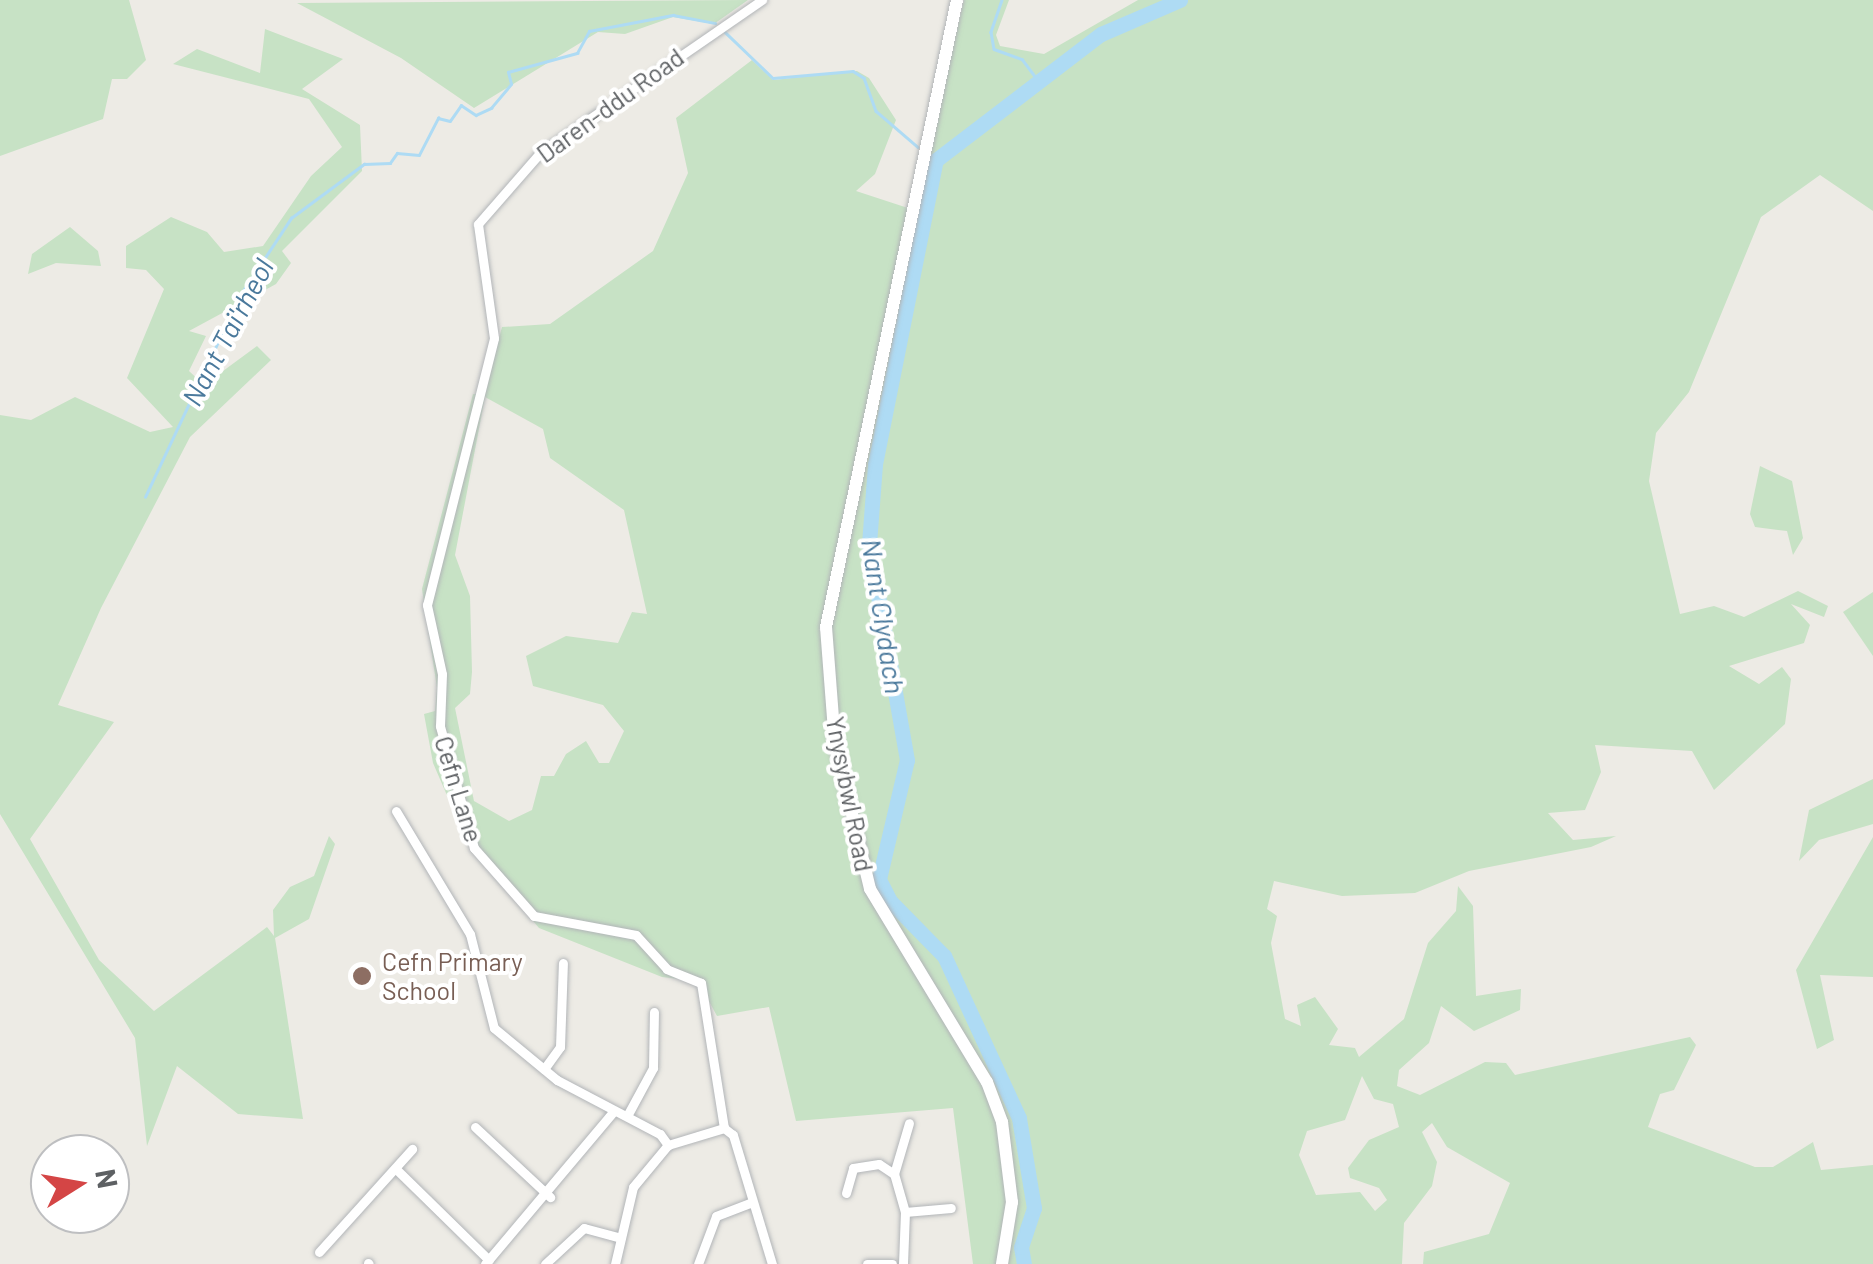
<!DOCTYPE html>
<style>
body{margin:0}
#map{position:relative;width:1873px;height:1264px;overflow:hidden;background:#edebe5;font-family:Barlow,sans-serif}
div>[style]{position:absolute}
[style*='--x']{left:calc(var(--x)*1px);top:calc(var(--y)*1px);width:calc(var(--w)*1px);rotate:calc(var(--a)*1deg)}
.green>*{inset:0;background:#c7e2c5}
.stream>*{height:2.5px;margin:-1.25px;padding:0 1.25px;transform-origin:1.25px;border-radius:1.25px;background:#aedbf4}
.river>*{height:15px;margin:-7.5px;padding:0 7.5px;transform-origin:7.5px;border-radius:7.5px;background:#aedbf4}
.roads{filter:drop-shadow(0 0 2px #b2b5b8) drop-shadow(0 0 2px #b2b5b8)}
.street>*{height:9px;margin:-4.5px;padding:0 4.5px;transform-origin:4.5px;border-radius:4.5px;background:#fff}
.secondary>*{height:12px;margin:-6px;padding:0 6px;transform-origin:6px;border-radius:6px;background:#fff}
.dots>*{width:28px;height:28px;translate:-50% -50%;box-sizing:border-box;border:5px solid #fff;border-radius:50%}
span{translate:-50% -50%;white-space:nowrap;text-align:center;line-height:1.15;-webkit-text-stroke:8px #fff;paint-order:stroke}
.street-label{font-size:25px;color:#5d6063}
.education-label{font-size:25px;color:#785e54}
.left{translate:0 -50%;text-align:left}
.water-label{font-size:28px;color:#4a799c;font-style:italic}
.north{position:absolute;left:30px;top:1134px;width:100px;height:100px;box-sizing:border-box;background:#fff;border:2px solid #bebfc1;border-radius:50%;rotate:79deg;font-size:28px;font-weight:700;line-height:40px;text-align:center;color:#5d6063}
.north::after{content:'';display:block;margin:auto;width:35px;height:45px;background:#d44545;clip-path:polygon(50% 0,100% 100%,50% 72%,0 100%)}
</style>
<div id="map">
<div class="green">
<div style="clip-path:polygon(0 0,129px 0,146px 60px,127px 79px,112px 79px,103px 119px,0 156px)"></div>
<div style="clip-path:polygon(748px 0,714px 24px,673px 17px,625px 34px,598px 32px,474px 108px,401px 58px,297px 3px)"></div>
<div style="clip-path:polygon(evenodd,964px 0,1009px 0,996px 35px,1000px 46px,1044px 54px,1138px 0,1873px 0,1873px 211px,1820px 175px,1761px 217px,1689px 392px,1656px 433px,1649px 481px,1680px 614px,1714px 606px,1744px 617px,1798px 591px,1828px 606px,1824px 617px,1791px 604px,1810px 625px,1804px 643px,1729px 666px,1759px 684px,1782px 667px,1791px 679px,1785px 724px,1714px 790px,1692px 751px,1595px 745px,1601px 772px,1585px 810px,1548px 813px,1573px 840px,1616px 836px,1591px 847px,1469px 871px,1415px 893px,1342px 896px,1274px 881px,1267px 909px,1277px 916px,1271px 943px,1285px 1019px,1301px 1026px,1297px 1005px,1315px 997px,1338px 1029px,1329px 1045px,1355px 1048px,1359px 1057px,1404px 1019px,1428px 943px,1456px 911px,1458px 886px,1473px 906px,1476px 996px,1521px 989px,1520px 1010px,1474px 1031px,1441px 1006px,1429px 1043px,1399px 1070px,1397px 1086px,1420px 1095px,1485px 1062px,1506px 1063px,1515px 1075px,1690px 1037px,1696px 1045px,1674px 1090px,1660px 1094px,1648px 1127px,1755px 1167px,1773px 1167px,1813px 1142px,1821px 1170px,1873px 1165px,1873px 1264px,1423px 1264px,1424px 1252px,1489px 1234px,1510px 1183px,1447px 1147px,1432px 1123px,1422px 1132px,1437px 1162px,1432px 1186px,1404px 1223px,1402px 1264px,973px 1264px,953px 1108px,796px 1121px,769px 1007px,717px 1016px,698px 981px,662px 977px,539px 928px,468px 844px,433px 763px,424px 714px,435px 711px,437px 688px,422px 589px,473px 394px,484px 395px,502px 327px,550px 324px,653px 251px,688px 173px,676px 118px,752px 60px,773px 80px,857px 71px,869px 78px,896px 120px,875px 174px,856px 191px,914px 210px,964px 0,485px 397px,543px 429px,550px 458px,624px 510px,647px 614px,632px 612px,618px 643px,566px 636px,526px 656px,533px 686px,603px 705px,624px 731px,609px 763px,599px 763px,586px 741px,566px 754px,554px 776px,541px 776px,532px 810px,509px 821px,474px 801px,455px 708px,470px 694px,472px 672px,470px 596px,455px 555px,485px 397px,964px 0,1362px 1076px,1374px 1099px,1393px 1104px,1399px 1127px,1369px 1140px,1348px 1168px,1350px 1178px,1379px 1188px,1387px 1200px,1375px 1211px,1360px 1192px,1316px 1195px,1299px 1155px,1307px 1131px,1345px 1120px,1362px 1076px)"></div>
<div style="clip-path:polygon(265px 29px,343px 59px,302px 89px,360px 125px,362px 171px,282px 251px,291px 263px,276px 284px,189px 331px,206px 336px,189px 371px,204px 385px,257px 346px,271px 360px,190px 437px,101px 608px,58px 705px,114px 722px,30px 839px,99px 960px,154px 1011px,267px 927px,274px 936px,273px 910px,290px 887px,314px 876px,329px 836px,335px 844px,309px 919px,275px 938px,303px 1119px,238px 1114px,177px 1066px,147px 1146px,135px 1038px,0 814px,0 415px,31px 420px,75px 397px,150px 432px,173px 427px,127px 378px,164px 289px,146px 270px,126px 268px,126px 246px,171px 217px,207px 232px,224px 252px,263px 246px,311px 176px,342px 147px,309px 99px,173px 64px,197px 49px,260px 73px)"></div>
<div style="clip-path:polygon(70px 227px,98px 251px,101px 266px,56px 263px,28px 274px,32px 254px)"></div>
<div style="clip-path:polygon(1760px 466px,1792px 481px,1803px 538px,1793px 555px,1787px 531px,1755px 527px,1750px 514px)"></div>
<div style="clip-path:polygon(1873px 592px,1873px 656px,1843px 612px)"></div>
<div style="clip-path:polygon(1873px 779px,1873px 824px,1819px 840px,1799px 861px,1809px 810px)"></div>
<div style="clip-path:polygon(1873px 837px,1873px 977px,1820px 975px,1834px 1040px,1817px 1049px,1796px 970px)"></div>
</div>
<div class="stream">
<div style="--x:1002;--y:0;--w:34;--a:109"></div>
<div style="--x:991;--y:32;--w:17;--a:80"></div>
<div style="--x:994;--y:49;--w:30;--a:20"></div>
<div style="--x:1022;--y:59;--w:25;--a:53"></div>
<div style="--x:725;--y:32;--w:66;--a:43.8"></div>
<div style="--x:773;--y:78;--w:80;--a:-5"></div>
<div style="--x:853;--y:71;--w:13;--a:32"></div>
<div style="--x:864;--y:78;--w:35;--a:70"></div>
<div style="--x:876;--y:111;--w:55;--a:40.6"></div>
<div style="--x:145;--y:497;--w:221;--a:-64.8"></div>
<div style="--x:239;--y:297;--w:95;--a:-56.6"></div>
<div style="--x:291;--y:218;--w:91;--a:-36.5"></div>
<div style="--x:364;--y:164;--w:26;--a:-2"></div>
<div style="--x:390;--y:163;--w:12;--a:-55"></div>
<div style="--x:397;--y:153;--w:22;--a:5"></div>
<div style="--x:419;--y:155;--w:42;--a:-62.8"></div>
<div style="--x:438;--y:118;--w:12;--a:14"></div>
<div style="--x:450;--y:121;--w:19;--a:-55"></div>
<div style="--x:461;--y:105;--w:18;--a:34"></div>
<div style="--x:476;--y:115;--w:17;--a:-25"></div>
<div style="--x:491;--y:108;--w:31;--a:-50"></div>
<div style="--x:511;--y:84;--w:12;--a:-104"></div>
<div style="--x:508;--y:72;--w:72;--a:-15.4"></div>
<div style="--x:577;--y:53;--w:25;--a:-61"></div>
<div style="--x:589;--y:31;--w:86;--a:-10.8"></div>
<div style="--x:673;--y:15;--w:43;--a:10.8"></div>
</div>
<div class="river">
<div style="--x:1024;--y:1264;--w:17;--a:-100"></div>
<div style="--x:1021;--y:1247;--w:41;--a:-71.6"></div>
<div style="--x:1034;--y:1208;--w:91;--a:-99.5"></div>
<div style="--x:1019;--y:1118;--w:179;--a:-114.8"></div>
<div style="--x:944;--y:956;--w:77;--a:-134.5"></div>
<div style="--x:890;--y:901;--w:25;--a:-117"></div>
<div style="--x:879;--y:879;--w:122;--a:-76.8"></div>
<div style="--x:907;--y:760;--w:219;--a:-100"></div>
<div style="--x:869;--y:544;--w:80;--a:-85.7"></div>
<div style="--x:875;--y:464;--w:310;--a:-78.7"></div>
<div style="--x:936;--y:160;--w:208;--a:-37.4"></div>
<div style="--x:1101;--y:34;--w:86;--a:-23.3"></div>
</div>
<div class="roads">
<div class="street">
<div style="--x:396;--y:811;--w:144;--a:59"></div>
<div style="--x:470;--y:934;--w:97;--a:75.7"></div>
<div style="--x:494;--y:1028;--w:82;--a:39.5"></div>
<div style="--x:557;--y:1080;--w:116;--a:27.7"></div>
<div style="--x:660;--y:1134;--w:14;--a:54"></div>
<div style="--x:668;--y:1145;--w:59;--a:-16.9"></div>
<div style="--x:544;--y:1069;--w:27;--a:-54"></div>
<div style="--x:560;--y:1047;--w:84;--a:-88"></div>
<div style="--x:627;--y:1116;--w:55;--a:-61.6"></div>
<div style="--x:653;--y:1068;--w:56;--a:-89"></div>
<div style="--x:475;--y:1127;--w:103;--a:43"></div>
<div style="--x:724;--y:1128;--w:147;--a:-99"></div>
<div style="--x:701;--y:983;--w:37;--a:-158"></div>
<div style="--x:667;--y:969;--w:46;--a:-132.4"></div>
<div style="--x:636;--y:935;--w:104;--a:-169.4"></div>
<div style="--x:534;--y:916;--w:91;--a:-131.4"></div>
<div style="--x:474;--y:848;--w:127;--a:-105.6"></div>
<div style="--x:440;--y:726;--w:52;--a:-87.8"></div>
<div style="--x:442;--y:674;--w:71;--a:-102.3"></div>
<div style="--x:427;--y:605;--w:275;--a:-75.9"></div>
<div style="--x:494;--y:338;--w:115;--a:-98"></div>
<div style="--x:478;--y:224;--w:94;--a:-48.9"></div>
<div style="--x:540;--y:153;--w:270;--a:-34.6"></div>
<div style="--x:724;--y:1128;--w:11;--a:38"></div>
<div style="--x:733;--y:1135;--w:135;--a:73.2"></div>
<div style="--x:396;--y:1169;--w:130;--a:44.4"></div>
<div style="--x:846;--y:1193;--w:26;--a:-74"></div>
<div style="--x:853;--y:1168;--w:26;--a:-9"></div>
<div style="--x:879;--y:1164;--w:18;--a:34"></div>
<div style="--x:905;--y:1212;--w:46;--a:-5"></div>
<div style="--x:319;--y:1252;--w:139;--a:-47.9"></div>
<div style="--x:368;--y:1263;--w:1;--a:45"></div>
<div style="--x:485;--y:1264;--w:200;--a:-49.9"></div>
<div style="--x:545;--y:1264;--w:53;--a:-42.7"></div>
<div style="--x:584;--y:1228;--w:38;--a:15"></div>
<div style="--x:615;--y:1264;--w:79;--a:-76.8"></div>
<div style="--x:633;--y:1187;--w:55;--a:-50.2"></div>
<div style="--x:698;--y:1264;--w:51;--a:-69.4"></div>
<div style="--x:716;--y:1216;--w:39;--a:-21"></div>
<div style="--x:867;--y:1264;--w:25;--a:0"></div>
<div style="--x:903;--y:1264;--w:52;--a:-87.8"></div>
<div style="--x:905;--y:1212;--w:40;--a:-106"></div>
<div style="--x:894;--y:1174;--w:53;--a:-73.6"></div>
</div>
<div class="secondary">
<div style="--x:957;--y:0;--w:641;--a:101.8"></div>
<div style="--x:826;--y:627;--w:116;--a:85.6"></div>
<div style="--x:835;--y:743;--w:150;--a:76.5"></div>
<div style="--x:870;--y:889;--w:226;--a:58.8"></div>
<div style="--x:987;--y:1082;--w:43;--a:69.4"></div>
<div style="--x:1002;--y:1122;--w:81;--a:82.9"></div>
<div style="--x:1012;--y:1202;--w:63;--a:99.2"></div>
</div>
</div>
<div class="dots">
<div style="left:362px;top:976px;background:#8d6e63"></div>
</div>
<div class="street-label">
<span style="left:610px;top:105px;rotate:-36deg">Daren-ddu Road</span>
<span style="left:459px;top:789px;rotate:73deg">Cefn Lane</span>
<span style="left:850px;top:794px;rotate:79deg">Ynysybwl Road</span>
</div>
<div class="education-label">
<span class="left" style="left:382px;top:976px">Cefn Primary<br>School</span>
</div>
<div class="water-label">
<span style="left:227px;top:332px;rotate:-62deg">Nant Tai'rheol</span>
<span style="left:884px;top:616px;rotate:81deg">Nant Clydach</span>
</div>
<div class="north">N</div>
</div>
